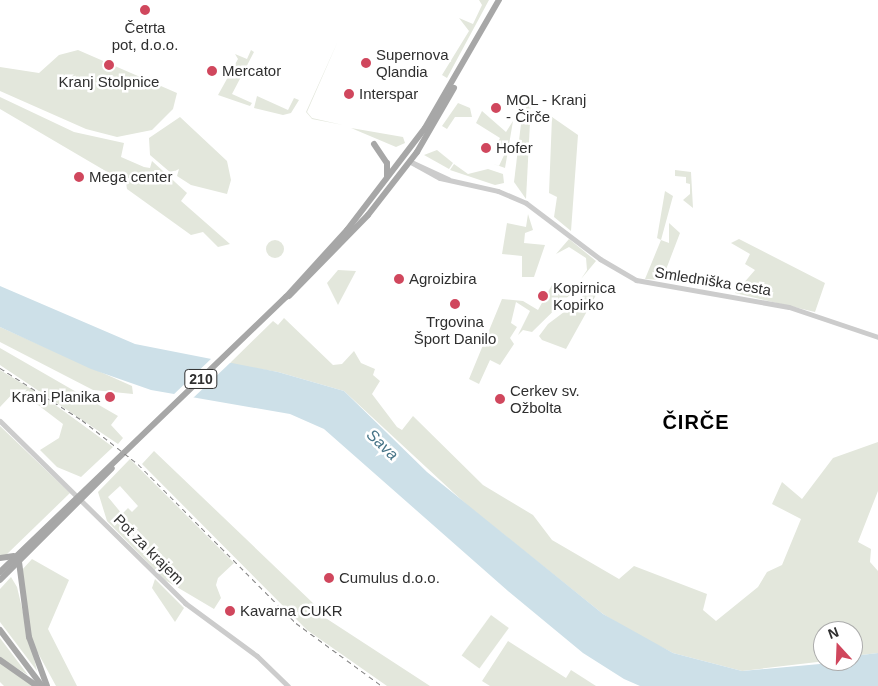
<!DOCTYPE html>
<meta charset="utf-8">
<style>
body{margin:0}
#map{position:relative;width:878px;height:686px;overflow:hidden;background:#fff;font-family:Arial,sans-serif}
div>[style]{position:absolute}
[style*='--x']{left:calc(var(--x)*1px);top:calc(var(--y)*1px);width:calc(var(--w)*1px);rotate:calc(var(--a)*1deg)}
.green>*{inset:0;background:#e3e7dc;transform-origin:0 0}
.round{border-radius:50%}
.water>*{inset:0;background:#cde0e8}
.pier>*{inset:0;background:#fff}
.tertiary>*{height:5px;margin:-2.5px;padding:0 2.5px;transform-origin:2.5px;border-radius:2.5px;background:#ccc}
.primary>*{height:6px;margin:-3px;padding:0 3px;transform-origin:3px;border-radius:3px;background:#a7a7a7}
.rail>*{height:1px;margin-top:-0.5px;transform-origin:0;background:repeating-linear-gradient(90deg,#848484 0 5px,transparent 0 9px)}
.dots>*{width:14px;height:14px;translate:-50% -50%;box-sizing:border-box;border:2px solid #fff;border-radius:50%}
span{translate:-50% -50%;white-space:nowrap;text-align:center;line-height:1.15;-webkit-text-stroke:5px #fff;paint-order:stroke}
.shield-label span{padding:1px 4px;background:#fff;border:1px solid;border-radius:4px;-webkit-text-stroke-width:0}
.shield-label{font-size:14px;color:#2f2f2f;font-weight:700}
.poi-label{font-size:15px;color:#2f2f2f}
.left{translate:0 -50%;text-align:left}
.right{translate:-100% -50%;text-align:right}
.street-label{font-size:15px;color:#2f2f2f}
.water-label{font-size:16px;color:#477487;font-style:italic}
.district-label{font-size:20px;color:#000;font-weight:700;letter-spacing:1px}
.north{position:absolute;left:813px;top:621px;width:50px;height:50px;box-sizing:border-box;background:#fff;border:1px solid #acacac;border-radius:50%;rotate:340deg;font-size:14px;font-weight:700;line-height:20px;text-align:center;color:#2f2f2f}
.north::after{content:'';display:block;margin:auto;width:18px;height:22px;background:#d0475d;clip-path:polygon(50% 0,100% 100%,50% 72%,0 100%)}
</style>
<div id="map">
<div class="green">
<div style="clip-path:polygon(479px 0,489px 0,447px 78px,442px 75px,469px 31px,459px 18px,473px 24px,482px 5px)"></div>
<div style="clip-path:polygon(338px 41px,307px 112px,312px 118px,343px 125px,312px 119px,306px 112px)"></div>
<div style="clip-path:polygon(78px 50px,177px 93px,173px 109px,152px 130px,117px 137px,86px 129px,0 91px,0 67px,39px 73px,59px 55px)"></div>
<div style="clip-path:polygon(251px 50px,254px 52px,232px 94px,252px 103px,250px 106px,218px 95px,238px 59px,235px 54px,247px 59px)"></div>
<div style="clip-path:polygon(257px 96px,288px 110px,294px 98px,299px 100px,291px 113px,283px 115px,254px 108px)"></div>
<div style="clip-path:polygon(0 97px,74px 132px,124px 143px,121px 157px,144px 167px,150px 168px,152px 161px,187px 193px,181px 201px,230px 244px,218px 247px,203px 232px,191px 235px,127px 189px,126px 183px,0 109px)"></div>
<div style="clip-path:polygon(524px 99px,531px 103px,526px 199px,514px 182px)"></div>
<div style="clip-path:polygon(458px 103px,470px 108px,472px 117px,455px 117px,447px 129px,442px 126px)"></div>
<div style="clip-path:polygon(482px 111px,506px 132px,513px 121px,505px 168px,491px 163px,499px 166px,506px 151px,497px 144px,500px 138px,476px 123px)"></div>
<div style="clip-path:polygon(180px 117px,227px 161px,231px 180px,227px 194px,191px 185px,177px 176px,179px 169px,171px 173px,150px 155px,149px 138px)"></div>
<div style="clip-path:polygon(552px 117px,578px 135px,571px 231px,554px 217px,557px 197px,549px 193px)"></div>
<div style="clip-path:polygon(351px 128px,403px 137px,405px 143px,396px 147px)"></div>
<div style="clip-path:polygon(437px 150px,453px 163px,449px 169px,424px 155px)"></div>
<div style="clip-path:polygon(454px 164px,468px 174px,488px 169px,503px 174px,504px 183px,495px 185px,450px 170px)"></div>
<div style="clip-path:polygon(675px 170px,691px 172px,693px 208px,683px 200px,690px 194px,690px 184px,686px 183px,686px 177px,675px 176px)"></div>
<div style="clip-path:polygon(665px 191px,673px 196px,661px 240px,669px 243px,669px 223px,680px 233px,662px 280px,645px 279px,661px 240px,657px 238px)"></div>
<div style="clip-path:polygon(528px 214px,533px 230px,525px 233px,524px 243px,545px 245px,534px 277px,522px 277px,522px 256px,502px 254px,507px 223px,526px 227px)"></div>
<div style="clip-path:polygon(569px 239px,596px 261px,581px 279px,587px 270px,586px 258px,569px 247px,556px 254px)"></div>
<div style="clip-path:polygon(739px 239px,825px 283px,815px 312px,735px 293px,755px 270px,745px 264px,750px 254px,731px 243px)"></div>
<div class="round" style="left:266px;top:240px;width:18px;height:18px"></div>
<div style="clip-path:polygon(338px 270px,356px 271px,338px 305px,327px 283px)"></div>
<div style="clip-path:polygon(553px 283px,580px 285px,532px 332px,523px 330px,518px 335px,530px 311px,516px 302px,511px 323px,517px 327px,510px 338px,514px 344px,500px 365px,490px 360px,479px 384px,469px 379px,502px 299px,523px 301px,538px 310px)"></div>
<div style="clip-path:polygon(590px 285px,601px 286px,566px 349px,542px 340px,539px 336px,548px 324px,580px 300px)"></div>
<div style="clip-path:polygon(284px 318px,333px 365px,342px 364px,354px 351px,361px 363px,375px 369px,373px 375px,380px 381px,372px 394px,397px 427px,402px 430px,413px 416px,483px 485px,533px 515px,552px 540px,619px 579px,634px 566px,707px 594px,703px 610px,716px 621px,758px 587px,767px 572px,782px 565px,801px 519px,772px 504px,782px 482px,802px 499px,833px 458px,878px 442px,878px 491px,858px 542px,871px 549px,870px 562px,878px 571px,878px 653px,853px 656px,853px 631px,823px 631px,826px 661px,742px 671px,673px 653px,634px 633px,603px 614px,468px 506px,344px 391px,278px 372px,229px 364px,273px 321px,278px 325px)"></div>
<div style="clip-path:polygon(0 327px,132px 386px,133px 394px,93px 390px,0 342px)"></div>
<div style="clip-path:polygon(0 348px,118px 416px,111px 425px,123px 438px,118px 444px,0 365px)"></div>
<div style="clip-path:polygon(0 370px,43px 396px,113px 447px,81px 477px,57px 467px,40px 450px,59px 438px,63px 424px,17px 389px,0 407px)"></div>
<div style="clip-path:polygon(0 426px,70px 493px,6px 555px,0 555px)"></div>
<div style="clip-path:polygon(154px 451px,315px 605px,321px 615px,430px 686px,387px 686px,307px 630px,142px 464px)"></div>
<div style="clip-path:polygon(evenodd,130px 459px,234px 563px,218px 578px,216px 585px,221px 598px,214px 609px,165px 580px,107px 521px,98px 492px,130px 459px,120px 486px,138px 506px,132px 512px,128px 508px,122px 514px,108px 497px,120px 486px)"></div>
<div style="clip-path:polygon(32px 559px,69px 580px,48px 629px,77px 686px,56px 686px,32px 642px,21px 571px)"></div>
<div style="clip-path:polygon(11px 577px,17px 587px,37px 671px,0 622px,0 589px)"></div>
<div style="clip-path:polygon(155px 579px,184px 608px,175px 622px,152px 588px)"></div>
<div style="left:491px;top:615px;width:22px;height:50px;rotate:36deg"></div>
<div style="clip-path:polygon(0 638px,28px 675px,0 658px)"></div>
<div style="clip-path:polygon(508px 641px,566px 678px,571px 670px,596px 686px,490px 686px,482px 681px)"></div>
<div style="clip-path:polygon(0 661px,35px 686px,4px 686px,0 682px)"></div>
</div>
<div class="water">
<div style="clip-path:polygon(0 286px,135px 344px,278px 372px,344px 391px,427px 472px,603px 614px,673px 653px,742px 671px,853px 661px,853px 656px,878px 653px,878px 686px,640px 686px,624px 679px,583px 653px,508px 591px,324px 429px,290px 414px,151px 390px,91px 369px,0 327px)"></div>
</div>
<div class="pier">
<div style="clip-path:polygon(212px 358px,231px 362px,192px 399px,172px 396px)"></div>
</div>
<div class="tertiary">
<div style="--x:409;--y:161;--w:35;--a:29"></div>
<div style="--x:440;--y:178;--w:59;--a:12.6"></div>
<div style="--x:498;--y:191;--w:30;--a:23"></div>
<div style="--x:526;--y:203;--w:93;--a:37.1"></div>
<div style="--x:600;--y:259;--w:42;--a:30.3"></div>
<div style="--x:636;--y:280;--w:155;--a:10"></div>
<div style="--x:789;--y:307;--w:94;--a:18.6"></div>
<div style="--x:409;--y:161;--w:43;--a:24.8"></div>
<div style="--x:0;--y:421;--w:260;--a:44.5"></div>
<div style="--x:185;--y:603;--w:89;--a:36.4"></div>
<div style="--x:257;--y:656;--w:43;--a:44.1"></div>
</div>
<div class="primary">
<div style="--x:374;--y:144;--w:23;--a:56"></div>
<div style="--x:387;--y:163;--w:13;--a:90"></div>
<div style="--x:289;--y:296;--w:113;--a:-45.7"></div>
<div style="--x:368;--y:215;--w:80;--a:-52.1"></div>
<div style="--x:417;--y:152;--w:74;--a:-60"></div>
<div style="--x:0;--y:558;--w:14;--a:-8"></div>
<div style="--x:19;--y:562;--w:76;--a:82.4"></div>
<div style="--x:29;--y:637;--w:52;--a:69.8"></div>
<div style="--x:0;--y:572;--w:397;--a:-43.9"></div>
<div style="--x:286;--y:297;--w:91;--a:-47.7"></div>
<div style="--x:347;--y:230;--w:128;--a:-52.6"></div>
<div style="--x:425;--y:128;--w:148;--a:-60"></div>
<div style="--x:0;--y:580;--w:158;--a:-45"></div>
<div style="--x:0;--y:630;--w:70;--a:53.1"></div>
<div style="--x:0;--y:660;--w:45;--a:35.1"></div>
</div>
<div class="rail">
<div style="--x:0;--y:368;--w:97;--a:32.4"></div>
<div style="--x:82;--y:420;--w:71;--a:38.2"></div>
<div style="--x:138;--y:464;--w:224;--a:45.2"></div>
<div style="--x:296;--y:623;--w:107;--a:36.2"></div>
</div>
<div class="dots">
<div style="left:145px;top:10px;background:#d0475d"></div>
<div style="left:366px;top:63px;background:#d0475d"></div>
<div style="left:109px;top:65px;background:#d0475d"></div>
<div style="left:212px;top:71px;background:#d0475d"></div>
<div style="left:349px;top:94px;background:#d0475d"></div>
<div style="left:496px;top:108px;background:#d0475d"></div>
<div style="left:486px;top:148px;background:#d0475d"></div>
<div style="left:79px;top:177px;background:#d0475d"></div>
<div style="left:399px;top:279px;background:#d0475d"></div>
<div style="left:543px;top:296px;background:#d0475d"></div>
<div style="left:455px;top:304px;background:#d0475d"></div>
<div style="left:110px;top:397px;background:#d0475d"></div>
<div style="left:500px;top:399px;background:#d0475d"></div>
<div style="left:329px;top:578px;background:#d0475d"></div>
<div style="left:230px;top:611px;background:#d0475d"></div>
</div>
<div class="shield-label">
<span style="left:201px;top:379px">210</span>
</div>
<div class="poi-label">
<span style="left:145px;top:36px">Četrta<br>pot, d.o.o.</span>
<span class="left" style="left:376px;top:63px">Supernova<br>Qlandia</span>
<span class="left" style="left:222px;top:71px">Mercator</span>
<span style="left:109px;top:82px">Kranj Stolpnice</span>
<span class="left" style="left:359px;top:94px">Interspar</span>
<span class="left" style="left:506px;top:108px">MOL - Kranj<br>- Čirče</span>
<span class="left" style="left:496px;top:148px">Hofer</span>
<span class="left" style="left:89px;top:177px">Mega center</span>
<span class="left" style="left:409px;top:279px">Agroizbira</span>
<span class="left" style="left:553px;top:296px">Kopirnica<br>Kopirko</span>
<span style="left:455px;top:330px">Trgovina<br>Šport Danilo</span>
<span class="left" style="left:510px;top:399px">Cerkev sv.<br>Ožbolta</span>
<span class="right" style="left:100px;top:397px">Kranj Planika</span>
<span class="left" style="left:339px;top:578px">Cumulus d.o.o.</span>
<span class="left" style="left:240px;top:611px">Kavarna CUKR</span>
</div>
<div class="street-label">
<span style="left:713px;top:281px;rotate:9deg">Smledniška cesta</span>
<span style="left:149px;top:549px;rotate:45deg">Pot za krajem</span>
</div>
<div class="water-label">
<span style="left:382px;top:445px;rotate:43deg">Sava</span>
</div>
<div class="district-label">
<span style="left:696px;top:422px">ČIRČE</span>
</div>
<div class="north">N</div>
</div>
